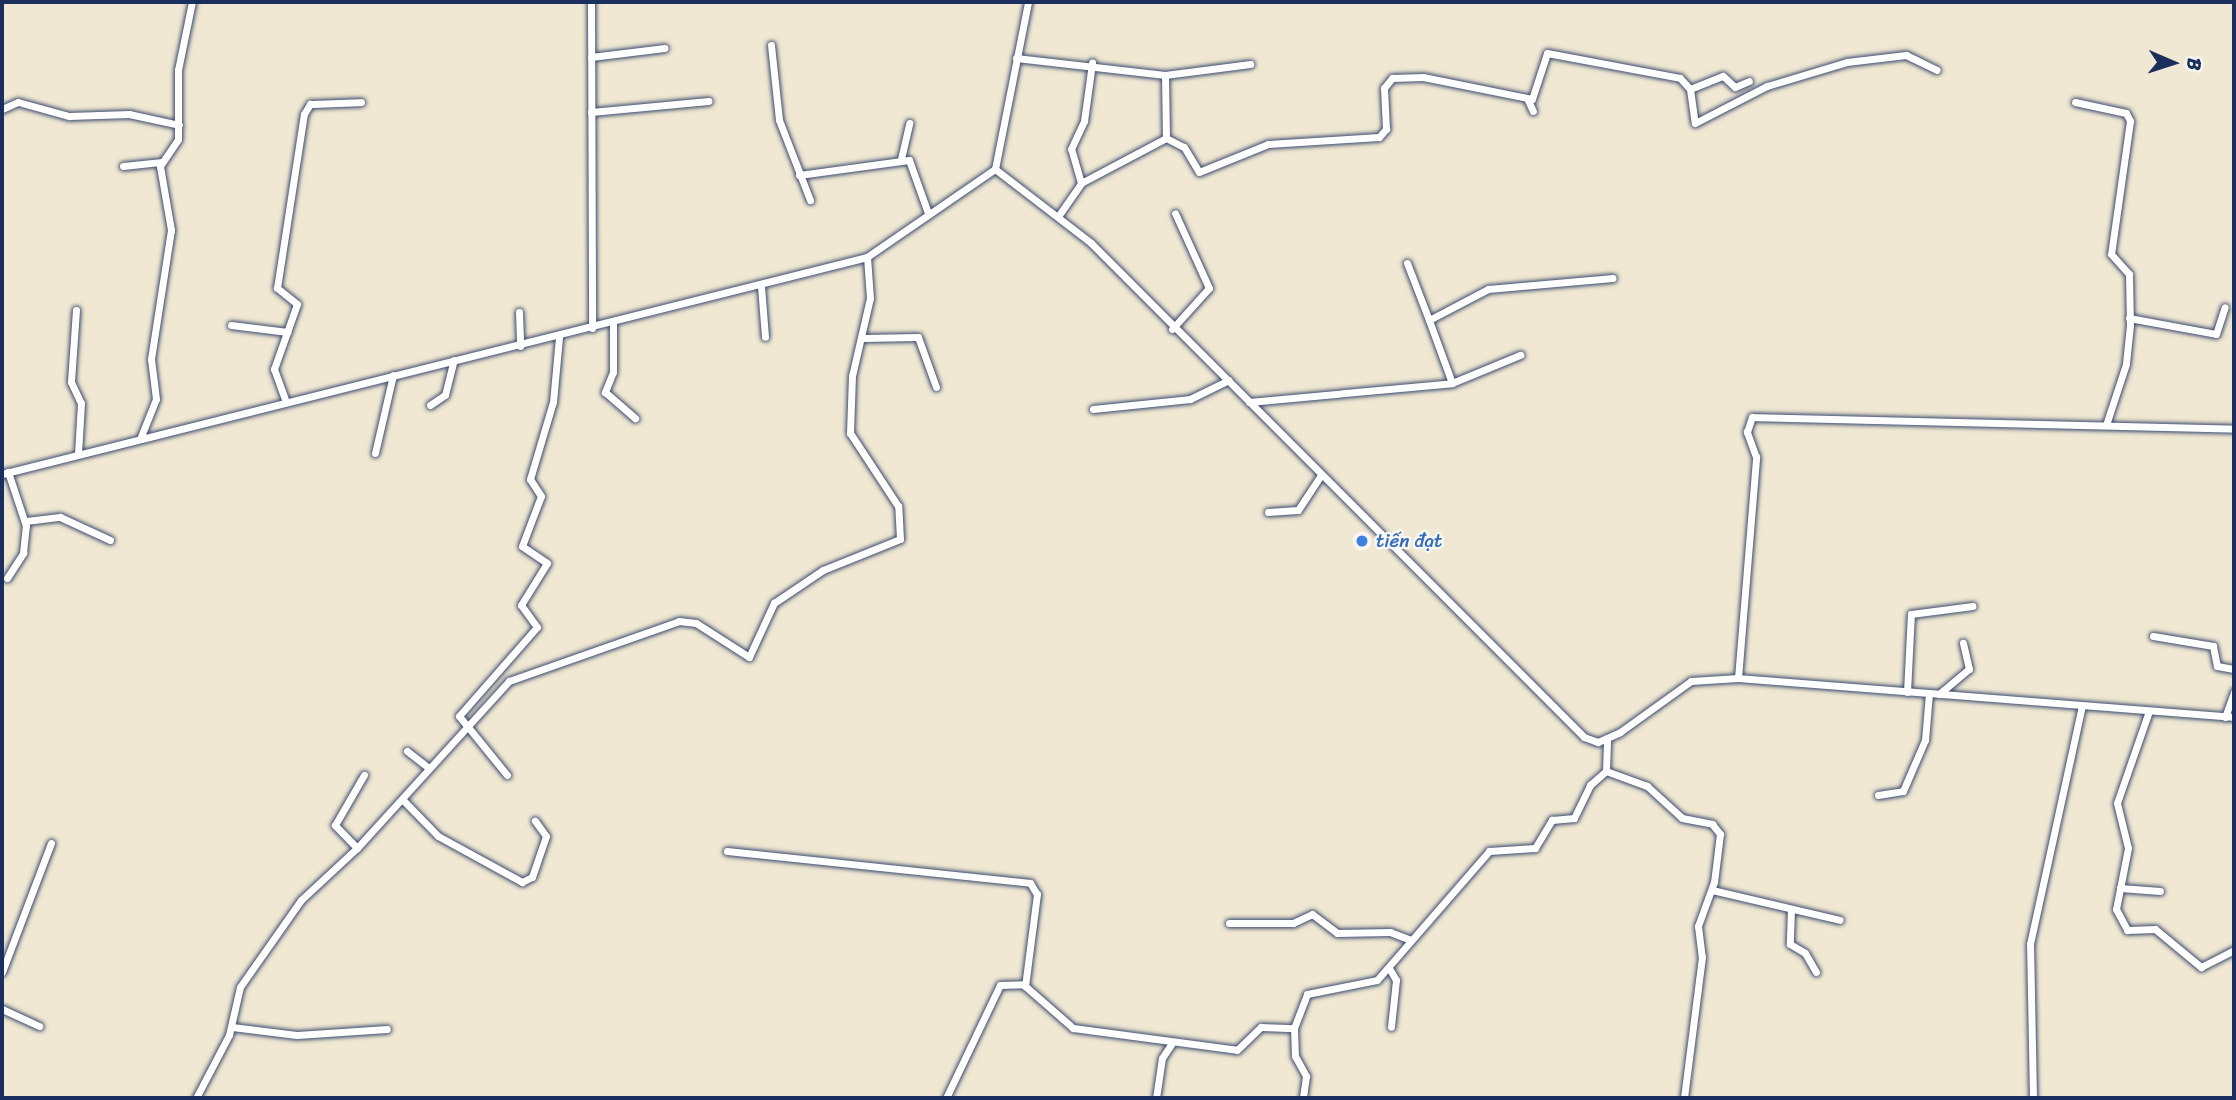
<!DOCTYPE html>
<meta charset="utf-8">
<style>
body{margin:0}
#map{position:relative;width:2236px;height:1100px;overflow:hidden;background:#f0e8d2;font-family:Sriracha,sans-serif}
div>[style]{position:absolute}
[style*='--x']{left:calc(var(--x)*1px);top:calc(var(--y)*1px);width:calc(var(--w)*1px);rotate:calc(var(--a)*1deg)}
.roads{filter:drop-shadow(0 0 2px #3b4b6f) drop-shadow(0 0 2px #3b4b6f)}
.street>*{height:7px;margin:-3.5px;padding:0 3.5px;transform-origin:3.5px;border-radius:3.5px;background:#fff}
.dots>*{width:19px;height:19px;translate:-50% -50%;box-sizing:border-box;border:4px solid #f6f6f2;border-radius:50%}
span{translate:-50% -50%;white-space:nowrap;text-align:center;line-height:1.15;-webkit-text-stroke:5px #f6f6f2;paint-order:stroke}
.shop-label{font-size:19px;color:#366cbe}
.left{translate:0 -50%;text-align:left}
.frame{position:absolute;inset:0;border:4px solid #1b2f5e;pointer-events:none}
.north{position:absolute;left:2138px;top:28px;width:70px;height:70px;-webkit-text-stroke:5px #f6f6f2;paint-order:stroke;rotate:93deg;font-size:19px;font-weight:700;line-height:28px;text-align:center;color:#1b2f5e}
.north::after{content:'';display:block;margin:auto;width:24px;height:32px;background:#1b2f5e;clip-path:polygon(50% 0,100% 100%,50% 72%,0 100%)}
</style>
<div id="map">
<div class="roads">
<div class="street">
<div style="--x:591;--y:2;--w:326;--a:89.8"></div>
<div style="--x:771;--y:45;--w:75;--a:83.9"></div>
<div style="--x:779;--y:120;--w:86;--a:68.8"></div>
<div style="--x:591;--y:57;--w:74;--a:-7"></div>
<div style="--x:1016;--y:58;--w:150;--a:6.5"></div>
<div style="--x:1165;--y:75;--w:86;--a:-7.4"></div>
<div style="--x:1165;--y:75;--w:63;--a:89.1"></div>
<div style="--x:1166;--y:138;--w:20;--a:27"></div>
<div style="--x:1184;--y:147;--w:29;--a:59"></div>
<div style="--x:1199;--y:172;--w:74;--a:-22.1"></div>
<div style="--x:1268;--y:144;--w:111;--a:-3.6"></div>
<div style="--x:1379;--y:137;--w:11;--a:-49"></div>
<div style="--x:1386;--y:129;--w:41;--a:-92.8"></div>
<div style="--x:1384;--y:88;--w:13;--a:-51"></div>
<div style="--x:1392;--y:78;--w:31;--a:-2"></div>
<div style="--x:1423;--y:77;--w:111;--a:11.4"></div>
<div style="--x:1532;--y:99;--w:48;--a:-71.9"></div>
<div style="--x:1547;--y:53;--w:135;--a:10.6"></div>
<div style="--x:1680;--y:78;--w:15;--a:48"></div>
<div style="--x:1690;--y:89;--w:34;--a:82"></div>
<div style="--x:1695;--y:123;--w:81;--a:-27.2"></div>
<div style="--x:1767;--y:86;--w:84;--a:-16.7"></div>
<div style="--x:1847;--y:62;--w:59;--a:-6.8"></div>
<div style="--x:1906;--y:55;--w:34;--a:26"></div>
<div style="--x:1690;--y:89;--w:35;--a:-22"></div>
<div style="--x:1723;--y:76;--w:16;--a:43"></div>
<div style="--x:1735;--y:87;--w:15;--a:-23"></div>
<div style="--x:1528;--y:100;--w:12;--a:66"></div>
<div style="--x:2075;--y:102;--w:52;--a:12.2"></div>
<div style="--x:2126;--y:113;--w:9;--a:63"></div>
<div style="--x:2130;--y:121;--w:134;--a:98.1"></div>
<div style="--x:2111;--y:254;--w:27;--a:48"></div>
<div style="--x:2129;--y:274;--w:51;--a:88.9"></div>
<div style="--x:2130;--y:325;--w:39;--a:96"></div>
<div style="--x:2126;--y:364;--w:64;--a:108.2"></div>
<div style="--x:2;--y:109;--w:17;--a:-24"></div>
<div style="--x:18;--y:102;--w:53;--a:15.4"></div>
<div style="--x:69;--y:116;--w:60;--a:-1.9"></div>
<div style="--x:129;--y:114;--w:51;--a:12.4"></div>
<div style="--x:591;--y:112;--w:118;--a:-5.4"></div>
<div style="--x:901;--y:159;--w:37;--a:-77"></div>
<div style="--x:123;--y:166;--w:37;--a:-6"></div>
<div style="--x:995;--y:169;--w:121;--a:37.6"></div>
<div style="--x:1091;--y:243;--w:698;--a:45.06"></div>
<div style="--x:1584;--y:737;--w:15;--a:20"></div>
<div style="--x:1598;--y:742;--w:24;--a:-24"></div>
<div style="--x:1620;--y:732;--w:87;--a:-35.7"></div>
<div style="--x:1691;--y:681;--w:47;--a:-3.7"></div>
<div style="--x:1738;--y:678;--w:498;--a:4.5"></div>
<div style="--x:799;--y:175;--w:111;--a:-7.8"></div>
<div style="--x:909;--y:160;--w:56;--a:70.3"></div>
<div style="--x:1081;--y:183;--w:35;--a:-106"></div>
<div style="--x:1071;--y:149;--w:31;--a:-65"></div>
<div style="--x:1084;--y:121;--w:59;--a:-82.1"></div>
<div style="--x:1059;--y:215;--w:39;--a:-55"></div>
<div style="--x:1081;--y:183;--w:96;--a:-27.9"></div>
<div style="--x:1407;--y:263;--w:61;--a:68.9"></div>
<div style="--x:761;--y:286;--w:51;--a:85.5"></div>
<div style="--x:76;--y:310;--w:72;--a:94"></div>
<div style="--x:71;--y:382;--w:23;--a:65"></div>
<div style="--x:81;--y:403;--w:51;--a:93.4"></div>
<div style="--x:519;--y:312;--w:34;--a:88"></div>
<div style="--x:2129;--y:318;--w:88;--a:10.4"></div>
<div style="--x:2216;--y:334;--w:28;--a:-72"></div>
<div style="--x:613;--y:322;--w:50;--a:90"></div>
<div style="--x:613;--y:372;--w:22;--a:112"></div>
<div style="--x:605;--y:392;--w:40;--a:41"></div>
<div style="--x:231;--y:325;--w:57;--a:7"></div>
<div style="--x:1172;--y:329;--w:55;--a:-47.9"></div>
<div style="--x:1209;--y:288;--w:82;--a:-114.4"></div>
<div style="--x:863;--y:338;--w:55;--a:-1"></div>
<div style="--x:918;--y:337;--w:53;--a:70.2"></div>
<div style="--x:1452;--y:383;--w:74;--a:-22.4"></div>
<div style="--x:286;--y:402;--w:35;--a:-110"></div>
<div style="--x:274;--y:369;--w:69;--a:-70.5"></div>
<div style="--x:297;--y:304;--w:26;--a:-141"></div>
<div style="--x:277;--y:288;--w:176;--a:-81.2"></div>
<div style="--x:304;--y:114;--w:12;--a:-59"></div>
<div style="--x:310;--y:104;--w:51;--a:-2.2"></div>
<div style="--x:1249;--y:402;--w:204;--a:-5.3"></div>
<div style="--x:1452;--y:383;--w:67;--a:-110.1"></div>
<div style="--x:1429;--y:320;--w:67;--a:-27.7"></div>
<div style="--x:1488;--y:289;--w:125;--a:-5"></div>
<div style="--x:430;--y:405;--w:18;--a:-34"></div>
<div style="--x:445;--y:395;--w:36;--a:-76"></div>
<div style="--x:1093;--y:409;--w:98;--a:-5.9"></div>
<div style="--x:1190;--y:399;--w:43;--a:-26"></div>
<div style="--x:140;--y:439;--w:43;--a:-68.2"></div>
<div style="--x:156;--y:399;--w:40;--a:-97.1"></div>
<div style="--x:151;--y:359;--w:131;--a:-81.2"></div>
<div style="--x:171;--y:230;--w:65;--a:-99.8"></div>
<div style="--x:160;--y:166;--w:32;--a:-56"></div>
<div style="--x:178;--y:139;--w:69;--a:-90"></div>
<div style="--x:178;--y:70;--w:69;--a:-78.4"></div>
<div style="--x:375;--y:453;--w:80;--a:-77"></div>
<div style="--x:2;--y:474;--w:892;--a:-14.08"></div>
<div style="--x:867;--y:257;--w:155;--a:-34.5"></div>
<div style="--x:995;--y:169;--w:170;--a:-78.8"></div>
<div style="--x:1268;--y:512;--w:30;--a:-4"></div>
<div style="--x:1298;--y:510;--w:42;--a:-56.7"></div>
<div style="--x:26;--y:521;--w:34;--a:-7"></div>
<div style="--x:60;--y:517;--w:55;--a:24.7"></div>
<div style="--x:7;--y:578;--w:30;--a:-57"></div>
<div style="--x:23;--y:553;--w:27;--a:-84"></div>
<div style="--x:26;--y:526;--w:57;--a:-108.4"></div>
<div style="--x:2153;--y:636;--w:61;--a:9.5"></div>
<div style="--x:2213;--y:646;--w:20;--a:79"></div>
<div style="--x:2217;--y:666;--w:17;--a:10"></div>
<div style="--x:1738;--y:678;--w:222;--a:-85.3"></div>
<div style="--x:1756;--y:457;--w:27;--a:-110"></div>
<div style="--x:1747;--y:432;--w:16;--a:-72"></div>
<div style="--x:1752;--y:417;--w:482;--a:1.4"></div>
<div style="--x:1907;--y:692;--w:78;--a:-87.1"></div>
<div style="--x:1911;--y:614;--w:62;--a:-7.5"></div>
<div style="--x:1939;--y:694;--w:39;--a:-40"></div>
<div style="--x:1969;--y:669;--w:27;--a:-103"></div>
<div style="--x:2149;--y:711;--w:97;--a:109.2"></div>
<div style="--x:2117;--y:803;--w:46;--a:76.3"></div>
<div style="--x:2128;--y:848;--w:62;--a:101.1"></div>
<div style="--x:2116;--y:909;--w:24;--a:62"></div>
<div style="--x:2127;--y:930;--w:28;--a:-2"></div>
<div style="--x:2155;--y:929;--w:60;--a:39.6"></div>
<div style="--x:2201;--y:967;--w:37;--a:-27"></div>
<div style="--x:2225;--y:717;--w:27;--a:-70"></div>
<div style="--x:407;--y:751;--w:28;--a:38"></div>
<div style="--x:1606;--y:771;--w:44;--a:20.1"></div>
<div style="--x:1647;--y:786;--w:47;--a:42.4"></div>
<div style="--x:1682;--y:818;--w:31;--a:11"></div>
<div style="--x:1712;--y:824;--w:13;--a:51"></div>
<div style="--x:1720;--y:834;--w:48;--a:97.1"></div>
<div style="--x:1714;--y:882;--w:47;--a:110"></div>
<div style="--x:1698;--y:926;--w:31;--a:83"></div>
<div style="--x:1702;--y:957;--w:142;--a:97.3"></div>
<div style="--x:507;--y:775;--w:76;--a:-129.1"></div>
<div style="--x:459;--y:716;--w:118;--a:-48.8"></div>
<div style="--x:537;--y:627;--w:27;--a:-126"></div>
<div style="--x:521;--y:605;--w:49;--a:-58.2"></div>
<div style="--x:547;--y:563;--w:30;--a:-146"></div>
<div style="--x:522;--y:546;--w:53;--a:-69.2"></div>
<div style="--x:541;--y:496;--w:20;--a:-123"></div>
<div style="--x:530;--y:479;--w:80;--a:-73.4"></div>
<div style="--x:553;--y:402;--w:65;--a:-84.7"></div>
<div style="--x:1878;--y:795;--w:25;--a:-9"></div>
<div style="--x:1903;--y:791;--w:56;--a:-66.7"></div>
<div style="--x:1925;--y:740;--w:47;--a:-85.1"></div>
<div style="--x:403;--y:800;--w:50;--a:45.8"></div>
<div style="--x:438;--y:836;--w:96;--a:28.7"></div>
<div style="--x:522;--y:882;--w:11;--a:-27"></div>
<div style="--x:532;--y:877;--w:43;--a:-71.1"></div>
<div style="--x:546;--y:836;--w:19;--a:-126"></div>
<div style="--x:357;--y:848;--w:32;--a:-134"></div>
<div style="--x:335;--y:825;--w:58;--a:-59.9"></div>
<div style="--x:727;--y:851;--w:305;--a:6"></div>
<div style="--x:1030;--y:883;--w:13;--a:58"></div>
<div style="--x:1037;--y:894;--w:93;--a:97.4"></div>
<div style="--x:1025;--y:986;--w:64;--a:41.2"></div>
<div style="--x:1073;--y:1028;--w:165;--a:7.6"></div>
<div style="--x:1237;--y:1050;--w:33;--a:-44"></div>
<div style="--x:1261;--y:1027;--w:33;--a:2"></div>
<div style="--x:1294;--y:1028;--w:36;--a:-69"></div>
<div style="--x:1307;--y:994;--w:71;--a:-11.3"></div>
<div style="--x:1377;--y:980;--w:171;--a:-49"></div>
<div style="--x:1489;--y:851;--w:46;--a:-3.7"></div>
<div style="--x:1535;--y:848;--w:33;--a:-59"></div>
<div style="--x:1552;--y:820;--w:22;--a:-5"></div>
<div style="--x:1574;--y:818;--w:37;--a:-64"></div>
<div style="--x:1590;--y:785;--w:21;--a:-41"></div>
<div style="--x:1606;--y:771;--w:33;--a:-88"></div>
<div style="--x:2120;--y:888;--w:40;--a:4.3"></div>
<div style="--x:1712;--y:890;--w:131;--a:13.2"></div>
<div style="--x:1791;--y:909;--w:35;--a:92"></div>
<div style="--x:1790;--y:944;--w:17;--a:31"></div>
<div style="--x:1805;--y:953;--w:22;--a:60"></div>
<div style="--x:1229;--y:923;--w:64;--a:0"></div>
<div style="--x:1293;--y:923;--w:21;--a:-25"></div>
<div style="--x:1312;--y:914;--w:31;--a:37"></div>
<div style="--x:1337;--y:933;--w:53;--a:-1.1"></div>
<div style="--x:1390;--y:932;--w:22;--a:21"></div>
<div style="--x:1389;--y:968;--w:14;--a:60"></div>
<div style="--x:1396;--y:980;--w:47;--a:96.1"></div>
<div style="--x:2;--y:972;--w:138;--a:-69.2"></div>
<div style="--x:2;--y:1009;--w:41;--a:24.7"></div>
<div style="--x:232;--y:1027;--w:65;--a:7"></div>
<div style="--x:297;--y:1035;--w:90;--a:-3.8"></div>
<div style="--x:1294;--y:1028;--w:28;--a:88"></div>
<div style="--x:1295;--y:1056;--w:23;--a:61"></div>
<div style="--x:1306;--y:1076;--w:22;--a:98"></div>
<div style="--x:196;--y:1098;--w:71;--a:-62.4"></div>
<div style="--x:229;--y:1035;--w:49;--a:-77.1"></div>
<div style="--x:240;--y:987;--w:106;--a:-55"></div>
<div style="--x:301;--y:900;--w:76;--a:-42.9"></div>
<div style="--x:357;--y:848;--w:226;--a:-47.7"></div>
<div style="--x:509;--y:681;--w:180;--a:-19.4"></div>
<div style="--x:679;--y:621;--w:17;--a:7"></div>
<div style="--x:696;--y:623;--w:63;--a:32.7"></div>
<div style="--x:749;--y:657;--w:60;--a:-65.2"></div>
<div style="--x:774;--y:603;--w:59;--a:-34"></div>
<div style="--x:823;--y:570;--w:83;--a:-21.9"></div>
<div style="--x:900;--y:539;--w:33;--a:-93"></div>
<div style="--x:898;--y:506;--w:87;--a:-123.3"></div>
<div style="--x:850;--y:433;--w:57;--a:-88"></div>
<div style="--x:852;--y:376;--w:80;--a:-77"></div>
<div style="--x:870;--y:298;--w:41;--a:-94.2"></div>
<div style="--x:946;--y:1098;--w:125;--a:-64.5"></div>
<div style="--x:1000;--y:985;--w:25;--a:-2"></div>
<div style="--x:1156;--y:1098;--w:40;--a:-81.5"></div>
<div style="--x:1162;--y:1058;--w:18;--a:-56"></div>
<div style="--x:2033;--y:1098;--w:154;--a:-91.1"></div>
<div style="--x:2030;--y:944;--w:244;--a:-77.7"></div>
</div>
</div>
<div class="dots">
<div style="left:1362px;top:541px;background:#3f7fe0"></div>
</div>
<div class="shop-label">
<span class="left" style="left:1376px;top:541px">tiến đạt</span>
</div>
<div class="frame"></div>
<div class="north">B</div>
</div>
